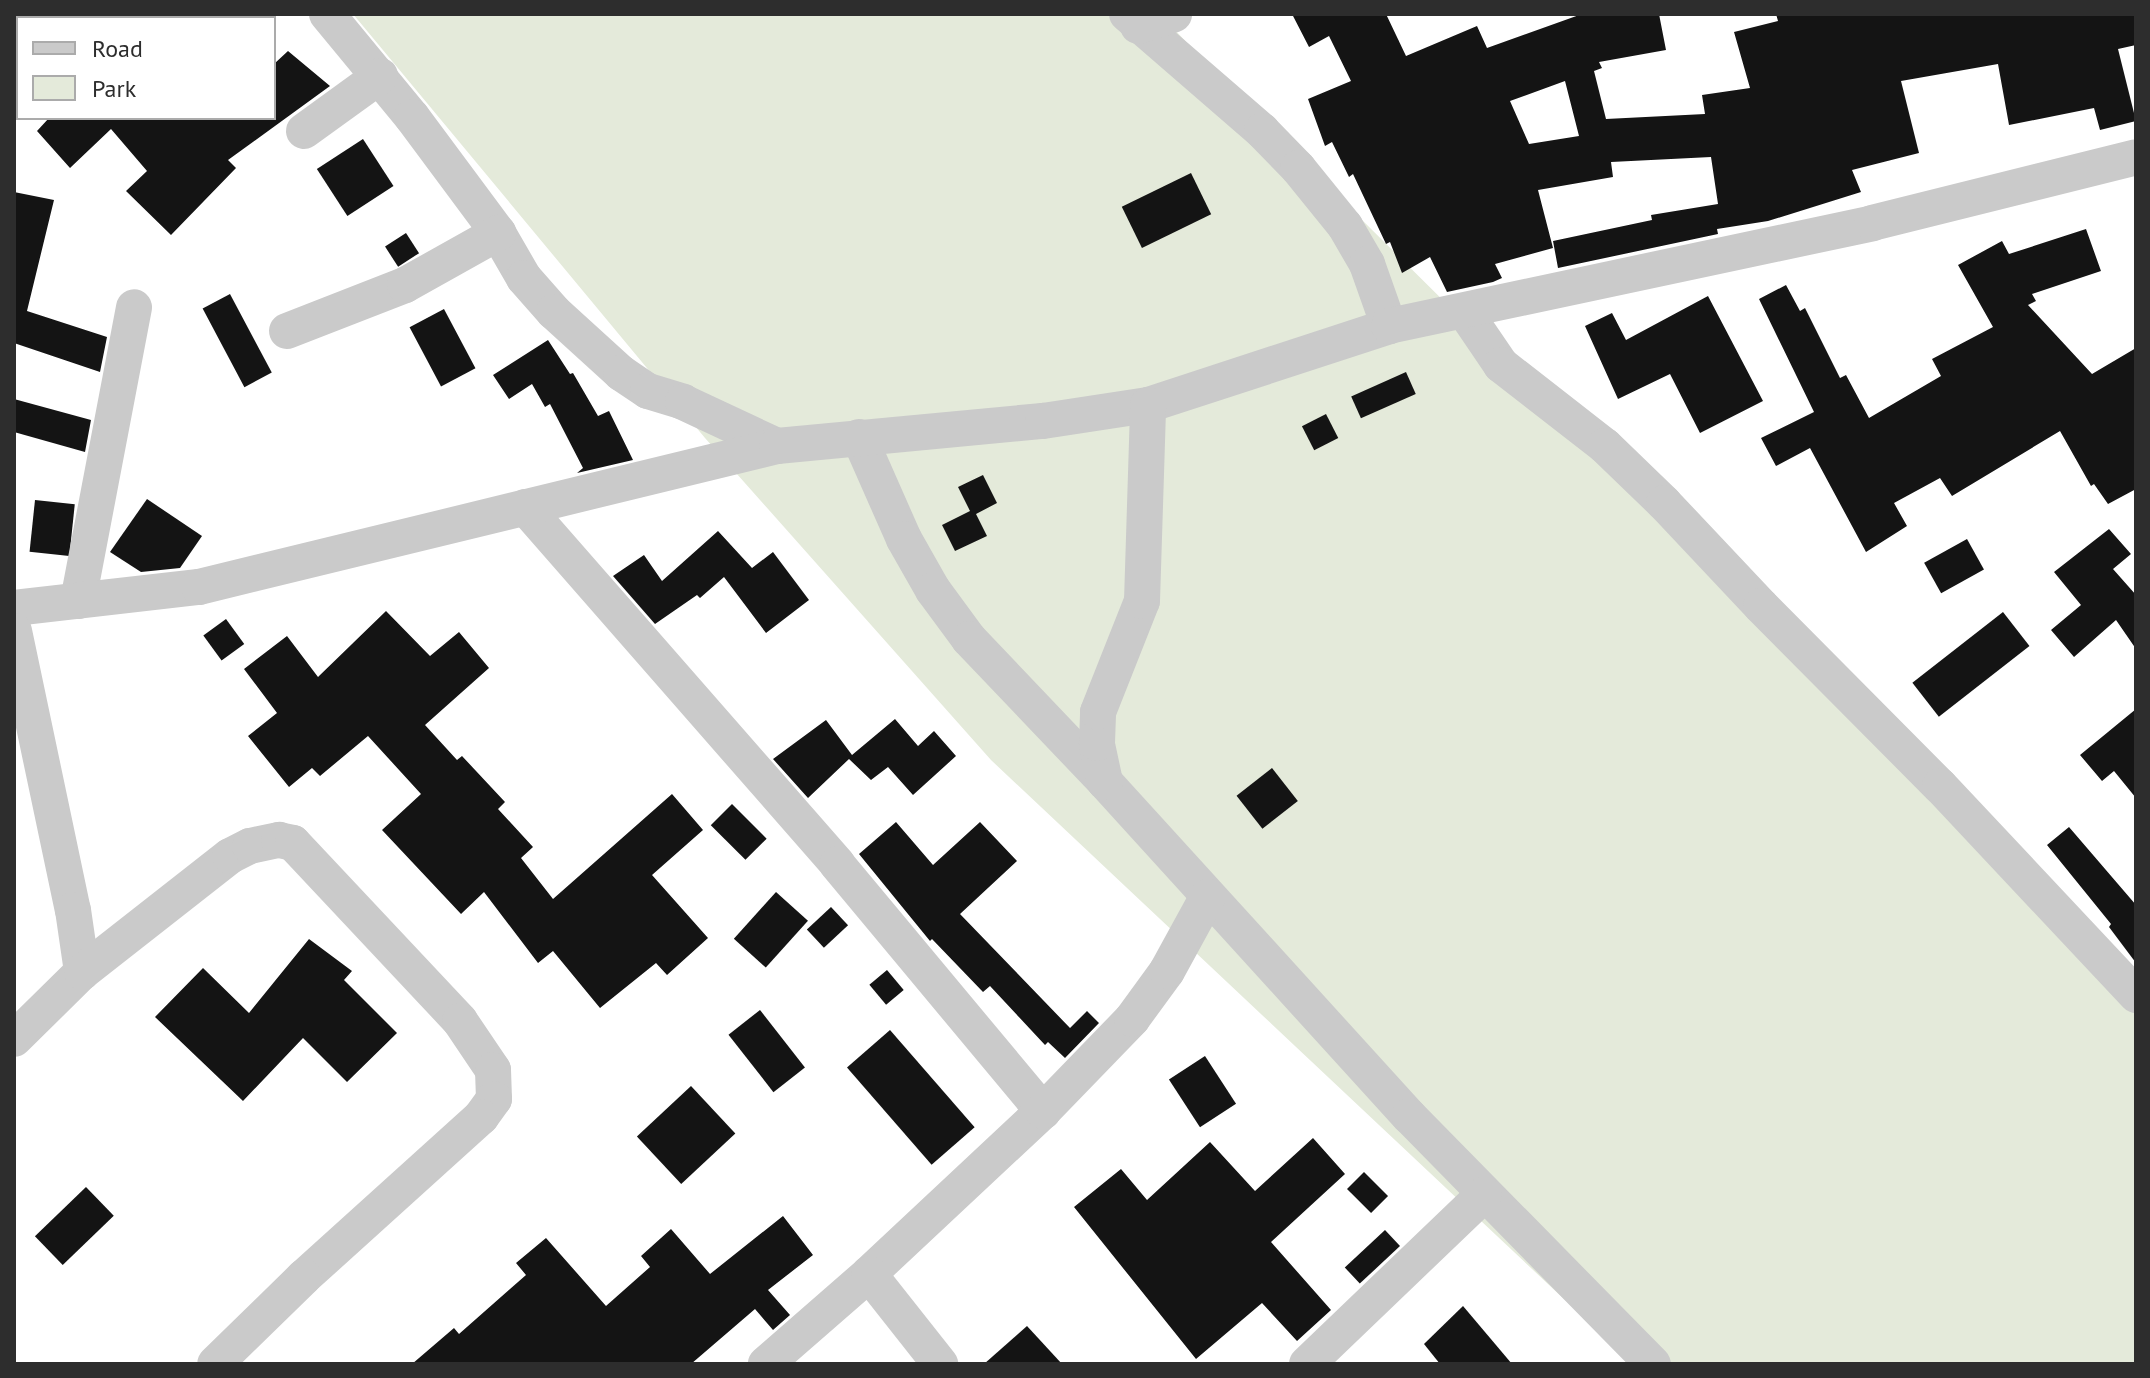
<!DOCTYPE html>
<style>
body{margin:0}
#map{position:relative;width:2150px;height:1378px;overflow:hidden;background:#fff;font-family:"PT Sans",sans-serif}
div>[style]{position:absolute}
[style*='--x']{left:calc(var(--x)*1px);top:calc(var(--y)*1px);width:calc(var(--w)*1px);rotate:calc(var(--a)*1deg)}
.green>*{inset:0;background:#e4eada}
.building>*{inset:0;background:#141414;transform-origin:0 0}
.minor>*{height:36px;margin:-18px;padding:0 18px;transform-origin:18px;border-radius:18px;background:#cacaca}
span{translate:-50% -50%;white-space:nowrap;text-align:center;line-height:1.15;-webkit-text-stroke:8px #fff;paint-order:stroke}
.frame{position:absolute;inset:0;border:16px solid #2d2d2d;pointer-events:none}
.legend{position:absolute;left:16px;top:16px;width:260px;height:104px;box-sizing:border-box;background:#fff;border:2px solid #ababab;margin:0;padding:10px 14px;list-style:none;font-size:24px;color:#2d2d2d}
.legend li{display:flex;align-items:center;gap:16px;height:40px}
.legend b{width:40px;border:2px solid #ababab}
</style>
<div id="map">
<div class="green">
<div style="clip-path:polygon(353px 14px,1160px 14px,1233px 92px,1601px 457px,2136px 1015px,2136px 1364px,1633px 1364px,991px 760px,705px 438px)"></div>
</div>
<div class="building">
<div style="clip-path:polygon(evenodd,1292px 14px,1386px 14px,1406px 56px,1477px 26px,1487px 48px,1582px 14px,1659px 14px,1666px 50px,1599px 62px,1602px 68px,1594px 71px,1606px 119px,1705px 114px,1702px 95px,1750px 88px,1734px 32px,1778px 21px,1776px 14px,2136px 14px,2136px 45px,2118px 49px,2136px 121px,2100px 130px,2094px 108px,2009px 125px,1998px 64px,1901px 81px,1919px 153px,1852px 170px,1861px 192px,1768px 221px,1717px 229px,1718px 234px,1558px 268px,1553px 241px,1652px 220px,1651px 215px,1718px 204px,1711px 157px,1611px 162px,1613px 177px,1538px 190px,1553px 248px,1495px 264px,1502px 278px,1493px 282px,1447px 292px,1430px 257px,1402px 273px,1390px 242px,1386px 244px,1353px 174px,1349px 177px,1332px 142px,1325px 146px,1308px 99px,1351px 81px,1329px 36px,1309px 47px,1292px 14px,1565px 81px,1579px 136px,1529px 144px,1510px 101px,1565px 81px)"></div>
<div style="clip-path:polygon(288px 51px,330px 86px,228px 160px,236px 168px,171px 235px,126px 191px,147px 171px,111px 129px,70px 168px,37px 131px,49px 118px,274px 118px,274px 64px)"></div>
<div style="left:363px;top:139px;width:56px;height:55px;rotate:57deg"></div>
<div style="left:1191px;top:173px;width:46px;height:77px;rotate:64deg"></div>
<div style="clip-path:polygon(14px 192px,54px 200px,27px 311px,107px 337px,100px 372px,14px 343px)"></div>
<div style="clip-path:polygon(2086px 229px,2101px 271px,2032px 294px,2036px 301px,2028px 305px,2092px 374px,2136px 348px,2136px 489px,2108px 504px,2094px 484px,2091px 486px,2060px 431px,1952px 496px,1940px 478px,1894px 503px,1907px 526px,1866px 552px,1810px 448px,1776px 466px,1761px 438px,1814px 412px,1759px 299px,1786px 285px,1800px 311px,1805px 308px,1840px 378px,1846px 375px,1869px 418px,1941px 376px,1932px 359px,1993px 327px,1958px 265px,2002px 241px,2009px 254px)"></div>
<div style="left:406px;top:233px;width:24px;height:25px;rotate:57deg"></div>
<div style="left:230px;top:294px;width:89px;height:31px;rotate:62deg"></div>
<div style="clip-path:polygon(1708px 296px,1763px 401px,1700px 433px,1670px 374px,1618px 399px,1585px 326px,1612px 313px,1626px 340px)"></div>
<div style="left:444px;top:309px;width:67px;height:39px;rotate:62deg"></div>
<div style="clip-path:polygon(548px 340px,570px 374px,573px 373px,598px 416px,609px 411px,633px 460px,577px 473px,583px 468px,550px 404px,545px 407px,532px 384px,509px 399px,493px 375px)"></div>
<div style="left:1406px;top:372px;width:24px;height:60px;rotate:66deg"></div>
<div style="clip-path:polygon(14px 399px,91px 420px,85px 452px,14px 432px)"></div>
<div style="left:1326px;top:414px;width:27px;height:27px;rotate:63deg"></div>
<div style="clip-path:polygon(983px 475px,997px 503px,976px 514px,987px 536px,955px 551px,942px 525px,970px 511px,958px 487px)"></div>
<div style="clip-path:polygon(147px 499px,202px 536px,180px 568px,141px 572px,110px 552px)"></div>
<div style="left:35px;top:500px;width:40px;height:52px;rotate:6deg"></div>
<div style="clip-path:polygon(2109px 529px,2131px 554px,2113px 569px,2136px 595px,2136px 649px,2116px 620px,2074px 657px,2051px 630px,2081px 605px,2054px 572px)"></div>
<div style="clip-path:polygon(718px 531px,752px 568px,773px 552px,809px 600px,766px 633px,724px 577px,700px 598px,697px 595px,655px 624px,613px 576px,644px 555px,662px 581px)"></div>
<div style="left:1967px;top:539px;width:35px;height:49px;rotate:61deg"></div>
<div style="clip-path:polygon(386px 611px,430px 656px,459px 632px,489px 668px,425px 725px,457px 760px,462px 756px,505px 802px,498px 809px,533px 847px,521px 858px,553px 899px,672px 794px,703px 830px,652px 875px,708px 938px,667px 975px,656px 963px,600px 1008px,553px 951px,538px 963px,484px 892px,461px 914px,382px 830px,421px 794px,368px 736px,320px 776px,312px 768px,289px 787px,248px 736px,277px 713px,244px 669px,287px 636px,318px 677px)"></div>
<div style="left:2003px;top:612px;width:43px;height:115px;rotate:52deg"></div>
<div style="left:226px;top:619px;width:31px;height:28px;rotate:54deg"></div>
<div style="clip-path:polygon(2136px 709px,2136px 798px,2114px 771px,2102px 781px,2080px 755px)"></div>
<div style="clip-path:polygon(895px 719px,918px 746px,934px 731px,956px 756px,913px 795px,888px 767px,871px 780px,849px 759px,808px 798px,773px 759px,826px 720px,852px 755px)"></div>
<div style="left:1272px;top:768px;width:42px;height:45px;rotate:52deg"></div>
<div style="left:732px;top:804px;width:49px;height:30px;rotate:45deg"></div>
<div style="clip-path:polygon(896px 822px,933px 865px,980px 822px,1017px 861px,960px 914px,1070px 1028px,1087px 1011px,1099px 1023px,1065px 1058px,1048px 1042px,1045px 1045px,990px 986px,983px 992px,932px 939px,930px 941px,859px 854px)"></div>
<div style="clip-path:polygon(2069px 827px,2136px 905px,2136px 963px,2109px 927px,2111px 924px,2047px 845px)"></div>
<div style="left:776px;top:892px;width:43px;height:63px;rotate:42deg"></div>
<div style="left:831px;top:907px;width:25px;height:33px;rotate:47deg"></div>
<div style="clip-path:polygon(309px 939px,352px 971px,344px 980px,397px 1033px,347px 1082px,303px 1038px,243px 1101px,155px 1017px,203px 968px,249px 1013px)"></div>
<div style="left:887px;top:970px;width:26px;height:23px;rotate:50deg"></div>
<div style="left:760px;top:1010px;width:73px;height:40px;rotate:52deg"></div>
<div style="left:890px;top:1030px;width:129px;height:57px;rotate:49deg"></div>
<div style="left:1205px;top:1056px;width:57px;height:43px;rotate:57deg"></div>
<div style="left:691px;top:1086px;width:65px;height:74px;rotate:47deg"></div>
<div style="clip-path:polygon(1313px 1138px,1345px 1174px,1271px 1242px,1331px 1310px,1297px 1341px,1262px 1303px,1196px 1359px,1074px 1207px,1121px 1169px,1147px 1200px,1210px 1142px,1255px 1191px)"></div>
<div style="left:1364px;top:1172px;width:34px;height:24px;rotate:45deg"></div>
<div style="left:86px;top:1187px;width:40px;height:71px;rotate:46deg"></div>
<div style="clip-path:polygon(783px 1216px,813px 1255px,768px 1290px,790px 1315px,773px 1330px,755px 1309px,691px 1364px,412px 1364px,454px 1328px,459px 1334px,526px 1275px,516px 1263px,546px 1238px,606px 1306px,650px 1267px,641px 1256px,671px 1229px,710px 1274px)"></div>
<div style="left:1385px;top:1230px;width:22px;height:55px;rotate:47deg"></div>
<div style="clip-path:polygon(1463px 1306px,1512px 1364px,1440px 1364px,1424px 1344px)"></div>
<div style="clip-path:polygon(1027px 1326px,1062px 1364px,984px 1364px)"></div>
</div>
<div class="minor">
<div style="--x:327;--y:14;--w:134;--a:50.5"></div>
<div style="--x:412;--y:117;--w:144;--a:53.4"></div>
<div style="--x:498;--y:233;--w:52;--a:60"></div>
<div style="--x:524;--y:278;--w:45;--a:48.6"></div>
<div style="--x:554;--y:312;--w:91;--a:42.3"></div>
<div style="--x:621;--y:373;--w:32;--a:34"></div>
<div style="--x:648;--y:391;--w:37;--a:17"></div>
<div style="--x:683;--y:402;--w:104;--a:25.1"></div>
<div style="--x:1127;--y:14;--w:179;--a:40.9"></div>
<div style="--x:1262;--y:131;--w:52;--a:45.8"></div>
<div style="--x:1298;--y:168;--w:75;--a:51"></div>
<div style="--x:1345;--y:226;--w:44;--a:59.9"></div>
<div style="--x:1367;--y:264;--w:66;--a:70.5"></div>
<div style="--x:1138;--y:26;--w:38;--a:-18"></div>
<div style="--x:304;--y:131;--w:94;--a:-35.9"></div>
<div style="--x:1465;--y:312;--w:64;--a:55.8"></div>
<div style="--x:1501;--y:365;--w:132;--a:37.9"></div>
<div style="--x:1605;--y:446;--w:82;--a:44"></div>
<div style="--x:1664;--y:503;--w:141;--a:46.7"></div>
<div style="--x:1761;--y:606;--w:254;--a:45.2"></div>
<div style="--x:1940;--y:786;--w:287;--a:46.8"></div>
<div style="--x:287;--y:331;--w:127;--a:-21.3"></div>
<div style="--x:405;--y:285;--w:107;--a:-29.2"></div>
<div style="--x:859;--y:437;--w:111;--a:66.2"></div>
<div style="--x:904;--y:539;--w:59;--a:60.4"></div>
<div style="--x:933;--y:590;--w:61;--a:53.7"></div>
<div style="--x:969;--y:639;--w:197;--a:46.4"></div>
<div style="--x:1105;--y:782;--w:452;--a:47.7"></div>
<div style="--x:1409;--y:1116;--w:348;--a:45.5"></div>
<div style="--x:525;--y:507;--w:474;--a:48.8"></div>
<div style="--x:837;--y:864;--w:322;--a:50.2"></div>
<div style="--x:1043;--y:1111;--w:238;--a:136.9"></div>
<div style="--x:869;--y:1274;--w:137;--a:138.9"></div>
<div style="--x:78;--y:601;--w:299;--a:-79.2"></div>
<div style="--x:14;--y:608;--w:186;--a:-6.5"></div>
<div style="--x:199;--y:587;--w:595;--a:-13.71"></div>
<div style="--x:777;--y:446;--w:267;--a:-5.4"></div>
<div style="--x:1043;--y:421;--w:106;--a:-8.7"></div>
<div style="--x:1148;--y:405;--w:254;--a:-18.1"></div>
<div style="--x:1389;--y:326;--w:494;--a:-12"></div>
<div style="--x:1872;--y:223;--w:272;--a:-14"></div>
<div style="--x:14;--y:631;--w:285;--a:78.1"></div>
<div style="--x:73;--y:910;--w:63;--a:81.7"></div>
<div style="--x:82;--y:972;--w:95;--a:135.4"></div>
<div style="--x:1105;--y:782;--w:40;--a:-102"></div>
<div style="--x:1097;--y:743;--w:31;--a:-88"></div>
<div style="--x:1098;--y:712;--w:119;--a:-68.4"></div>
<div style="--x:1142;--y:601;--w:196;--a:-88.2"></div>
<div style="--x:82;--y:972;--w:188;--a:-38.1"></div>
<div style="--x:230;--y:856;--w:22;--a:-27"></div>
<div style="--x:250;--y:846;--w:30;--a:-12"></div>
<div style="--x:279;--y:840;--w:14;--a:12"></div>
<div style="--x:293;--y:843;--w:244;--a:46.8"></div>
<div style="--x:460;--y:1021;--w:59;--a:56"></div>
<div style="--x:493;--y:1070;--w:29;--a:88"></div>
<div style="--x:494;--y:1099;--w:22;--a:126"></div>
<div style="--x:481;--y:1117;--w:239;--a:137.9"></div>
<div style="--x:304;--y:1277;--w:124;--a:135.7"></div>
<div style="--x:1043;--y:1111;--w:128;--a:-45.9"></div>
<div style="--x:1132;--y:1019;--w:59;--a:-53.9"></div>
<div style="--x:1167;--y:971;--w:85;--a:-61.3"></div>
<div style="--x:869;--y:1274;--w:115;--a:51.7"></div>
<div style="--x:1307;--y:1364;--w:245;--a:-43.8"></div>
</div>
<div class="frame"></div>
<ul class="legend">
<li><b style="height:10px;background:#cacaca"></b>Road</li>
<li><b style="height:22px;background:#e4eada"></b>Park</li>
</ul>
</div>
